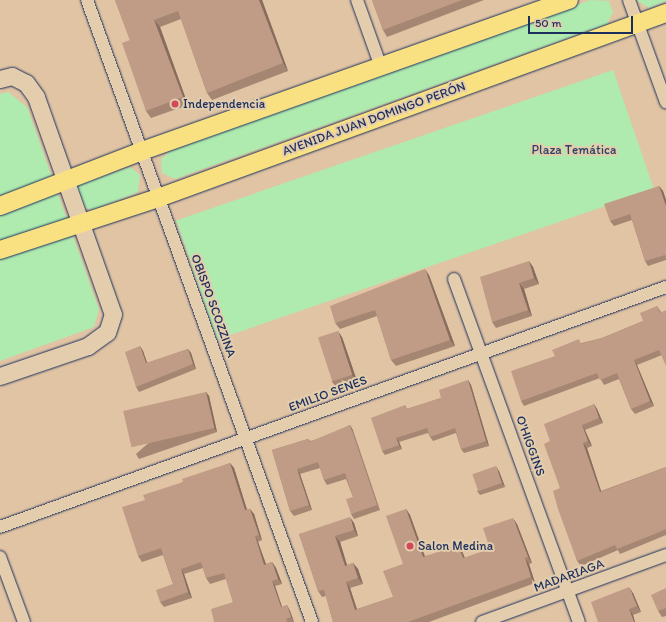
<!DOCTYPE html>
<meta charset="utf-8">
<style>
body{margin:0}
#map{position:relative;width:666px;height:622px;overflow:hidden;background:#e1c4a3;font-family:Itim,sans-serif}
div>[style]{position:absolute}
[style*='--x']{left:calc(var(--x)*1px);top:calc(var(--y)*1px);width:calc(var(--w)*1px);rotate:calc(var(--a)*1deg)}
.green>*{inset:0;background:#afeaaf;transform-origin:0 0}
.roads{filter:drop-shadow(0 0 1px #1b2f5e) drop-shadow(0 0 1px #1b2f5e)}
.minor>*{height:12px;margin:-6px;padding:0 6px;transform-origin:6px;border-radius:6px;background:#e4cdad}
.secondary>*{height:17px;margin:-8.5px;padding:0 8.5px;transform-origin:8.5px;border-radius:8.5px;background:#e4cdad}
.primary>*{height:18px;margin:-9px;padding:0 9px;transform-origin:9px;border-radius:9px;background:#f9e181}
.wall>*{inset:0;background:#a58673}
.shaded-wall>*{inset:0;background:#866d5e;transform-origin:0 0}
.building>*{inset:0;background:#c09c86;transform-origin:0 0}
.dots>*{width:11px;height:11px;translate:-50% -50%;box-sizing:border-box;border:2px solid #e4cdad;border-radius:50%}
span{translate:-50% -50%;white-space:nowrap;text-align:center;line-height:1.15;-webkit-text-stroke:4px #e4cdad;paint-order:stroke}
.poi-label{font-size:13px;color:#1b2f5e}
.left{translate:0 -50%;text-align:left}
.street-label{font-size:13px;color:#1b2f5e}
.park-label{font-size:13px;color:#2a4266}
.scale{position:absolute;left:528px;top:16px;width:105px;height:18px;box-sizing:border-box;border:2px solid #1b2f5e;border-top:0;padding-left:5px;font-size:12px;line-height:14px;white-space:nowrap;color:#1b2f5e;-webkit-text-stroke:3px #e4cdad;paint-order:stroke}
</style>
<div id="map">
<div class="green">
<div style="clip-path:polygon(590px 0,609px 1px,613px 12px,607px 24px,175px 179px,162px 173px,161px 159px,170px 151px)"></div>
<div style="clip-path:polygon(636px 0,666px 0,666px 1px,649px 8px)"></div>
<div style="left:613px;top:70px;width:126px;height:462px;rotate:71deg"></div>
<div style="clip-path:polygon(8px 92px,27px 107px,99px 309px,94px 327px,0 361px,0 94px)"></div>
<div style="clip-path:polygon(130px 167px,140px 175px,138px 192px,93px 210px,82px 207px,77px 187px,80px 184px)"></div>
</div>
<div class="roads">
<div class="minor">
<div style="--x:87;--y:0;--w:661;--a:70.11"></div>
<div style="--x:357;--y:0;--w:71;--a:70.3"></div>
<div style="--x:629;--y:0;--w:109;--a:70.1"></div>
<div style="--x:454;--y:279;--w:365;--a:70"></div>
<div style="--x:0;--y:527;--w:708;--a:-19.82"></div>
<div style="--x:0;--y:557;--w:69;--a:69.7"></div>
<div style="--x:482;--y:622;--w:196;--a:-20"></div>
</div>
<div class="secondary">
<div style="--x:0;--y:79;--w:12;--a:-14"></div>
<div style="--x:12;--y:76;--w:16;--a:27"></div>
<div style="--x:26;--y:83;--w:17;--a:54"></div>
<div style="--x:36;--y:97;--w:230;--a:70.5"></div>
<div style="--x:113;--y:314;--w:19;--a:108"></div>
<div style="--x:107;--y:332;--w:24;--a:144"></div>
<div style="--x:88;--y:346;--w:93;--a:161.2"></div>
</div>
<div class="primary">
<div style="--x:0;--y:206;--w:152;--a:-21.2"></div>
<div style="--x:142;--y:151;--w:453;--a:-19.5"></div>
<div style="--x:0;--y:250;--w:166;--a:-18.2"></div>
<div style="--x:158;--y:198;--w:541;--a:-20.01"></div>
</div>
</div>
<div class="wall">
<div style="clip-path:polygon(115px 0,262px 0,288px 71px,212px 100px,207px 93px,181px 19px,160px 27px,188px 105px,151px 118px,146px 111px,130px 40px)"></div>
<div style="clip-path:polygon(372px 0,484px 0,387px 37px,383px 30px)"></div>
<div style="clip-path:polygon(659px 186px,663px 191px,666px 200px,666px 260px,648px 266px,645px 261px,632px 220px,614px 226px,610px 221px)"></div>
<div style="clip-path:polygon(529px 261px,533px 267px,539px 284px,524px 289px,532px 316px,496px 328px,492px 322px)"></div>
<div style="clip-path:polygon(429px 275px,455px 346px,396px 366px,391px 360px,377px 316px,340px 329px,335px 323px)"></div>
<div style="clip-path:polygon(657px 306px,661px 312px,662px 355px,637px 365px,654px 406px,635px 414px,631px 409px,619px 379px,604px 385px,600px 378px,524px 406px,521px 401px,555px 356px,582px 343px,602px 338px,643px 321px)"></div>
<div style="clip-path:polygon(342px 337px,357px 381px,337px 388px,332px 382px)"></div>
<div style="clip-path:polygon(140px 346px,143px 351px,147px 363px,188px 349px,191px 353px,196px 369px,139px 392px,136px 387px)"></div>
<div style="clip-path:polygon(468px 380px,471px 385px,489px 446px,464px 453px,461px 449px,456px 433px,433px 441px,430px 437px,428px 433px,399px 442px,402px 449px,385px 455px,382px 451px,405px 405px,407px 409px,441px 398px)"></div>
<div style="clip-path:polygon(206px 392px,209px 396px,217px 432px,139px 459px,136px 454px)"></div>
<div style="clip-path:polygon(594px 404px,597px 409px,603px 423px,585px 430px,592px 446px,587px 448px,601px 491px,666px 467px,666px 535px,620px 554px,618px 550px,581px 566px,577px 561px,560px 488px,550px 441px)"></div>
<div style="clip-path:polygon(353px 430px,380px 510px,354px 519px,351px 514px,353px 497px,346px 479px,327px 485px,324px 480px,320px 468px,300px 474px,312px 510px,294px 516px,290px 511px,272px 450px,308px 439px,310px 441px)"></div>
<div style="clip-path:polygon(230px 463px,234px 468px,247px 510px,250px 509px,254px 514px,262px 540px,258px 542px,266px 564px,272px 562px,276px 568px,282px 584px,275px 586px,282px 607px,287px 605px,290px 611px,294px 622px,214px 622px,233px 602px,226px 579px,210px 584px,206px 578px,203px 568px,184px 574px,192px 598px,164px 607px,160px 602px,173px 584px,163px 555px,142px 562px,138px 556px,145px 500px,183px 482px)"></div>
<div style="clip-path:polygon(499px 471px,505px 487px,480px 495px,477px 491px)"></div>
<div style="clip-path:polygon(406px 509px,410px 515px,425px 556px,462px 551px,465px 558px,490px 549px,517px 524px,532px 563px,529px 564px,535px 583px,429px 622px,333px 622px,326px 596px,322px 597px,318px 591px,299px 534px,354px 523px,358px 536px,340px 542px,347px 565px,353px 563px,358px 569px,363px 584px,350px 588px,357px 609px,393px 597px,403px 564px)"></div>
<div style="clip-path:polygon(666px 588px,666px 616px,662px 617px,658px 611px)"></div>
<div style="clip-path:polygon(633px 593px,641px 612px,633px 615px,635px 622px,598px 622px)"></div>
</div>
<div class="shaded-wall">
<div style="clip-path:polygon(259px 0,262px 0,288px 71px,283px 63px)"></div>
<div style="clip-path:polygon(154px 20px,160px 27px,188px 105px,183px 97px)"></div>
<div style="clip-path:polygon(659px 186px,663px 191px,666px 200px,666px 206px)"></div>
<div style="clip-path:polygon(529px 261px,533px 267px,539px 284px,534px 278px)"></div>
<div style="clip-path:polygon(425px 269px,429px 275px,455px 346px,450px 340px)"></div>
<div style="clip-path:polygon(519px 283px,524px 289px,532px 316px,528px 310px)"></div>
<div style="clip-path:polygon(338px 331px,342px 337px,357px 381px,352px 375px)"></div>
<div style="clip-path:polygon(140px 346px,143px 351px,149px 368px,146px 363px)"></div>
<div style="clip-path:polygon(188px 349px,191px 353px,196px 369px,193px 364px)"></div>
<div style="clip-path:polygon(634px 360px,637px 365px,654px 406px,650px 401px)"></div>
<div style="clip-path:polygon(468px 380px,471px 385px,489px 446px,486px 441px)"></div>
<div style="clip-path:polygon(206px 392px,209px 396px,217px 432px,214px 428px)"></div>
<div style="clip-path:polygon(594px 404px,597px 409px,603px 423px,599px 418px)"></div>
<div style="left:350px;top:425px;width:6px;height:84px;rotate:59deg"></div>
<div style="clip-path:polygon(582px 425px,585px 430px,592px 446px,588px 441px)"></div>
<div style="clip-path:polygon(396px 438px,399px 442px,402px 449px,399px 445px)"></div>
<div style="clip-path:polygon(583px 443px,587px 448px,603px 497px,600px 492px)"></div>
<div style="clip-path:polygon(230px 463px,234px 468px,249px 516px,245px 510px)"></div>
<div style="clip-path:polygon(496px 466px,499px 471px,505px 487px,502px 483px)"></div>
<div style="clip-path:polygon(297px 469px,300px 474px,312px 510px,309px 505px)"></div>
<div style="clip-path:polygon(250px 509px,254px 514px,262px 540px,259px 535px)"></div>
<div style="clip-path:polygon(406px 509px,410px 515px,427px 563px,423px 557px)"></div>
<div style="clip-path:polygon(350px 517px,354px 523px,358px 536px,354px 530px)"></div>
<div style="clip-path:polygon(513px 518px,517px 524px,532px 563px,528px 557px)"></div>
<div style="clip-path:polygon(255px 536px,258px 542px,268px 570px,264px 565px)"></div>
<div style="clip-path:polygon(335px 536px,340px 542px,349px 572px,345px 566px)"></div>
<div style="clip-path:polygon(458px 545px,462px 551px,467px 564px,463px 558px)"></div>
<div style="clip-path:polygon(525px 558px,529px 564px,535px 583px,531px 577px)"></div>
<div style="clip-path:polygon(272px 562px,276px 568px,282px 584px,278px 579px)"></div>
<div style="clip-path:polygon(353px 563px,358px 569px,363px 584px,358px 578px)"></div>
<div style="clip-path:polygon(181px 569px,184px 574px,192px 598px,188px 592px)"></div>
<div style="clip-path:polygon(272px 581px,275px 586px,284px 613px,281px 607px)"></div>
<div style="clip-path:polygon(346px 582px,350px 588px,359px 616px,355px 610px)"></div>
<div style="clip-path:polygon(629px 587px,633px 593px,641px 612px,637px 606px)"></div>
<div style="clip-path:polygon(287px 605px,290px 611px,294px 622px,291px 617px)"></div>
<div style="clip-path:polygon(629px 609px,633px 615px,635px 622px,634px 622px)"></div>
</div>
<div class="building">
<div style="clip-path:polygon(115px 0,259px 0,283px 63px,207px 93px,178px 11px,154px 20px,183px 97px,146px 111px,122px 43px,130px 40px)"></div>
<div style="clip-path:polygon(372px 0,462px 0,383px 30px)"></div>
<div style="clip-path:polygon(659px 186px,666px 206px,666px 259px,665px 255px,645px 261px,630px 214px,610px 221px,604px 204px)"></div>
<div style="clip-path:polygon(529px 261px,534px 278px,519px 283px,528px 310px,492px 322px,480px 277px)"></div>
<div style="clip-path:polygon(425px 269px,450px 340px,391px 360px,375px 310px,335px 323px,330px 306px)"></div>
<div style="clip-path:polygon(657px 306px,660px 313px,666px 310px,666px 366px,659px 350px,634px 360px,650px 401px,631px 409px,617px 373px,600px 380px,597px 373px,521px 401px,511px 371px,555px 356px,552px 350px,579px 339px,581px 344px,602px 338px,643px 321px,640px 313px)"></div>
<div style="left:338px;top:331px;width:46px;height:21px;rotate:72deg"></div>
<div style="clip-path:polygon(140px 346px,146px 363px,188px 349px,193px 364px,136px 387px,125px 352px)"></div>
<div style="clip-path:polygon(468px 380px,486px 441px,461px 449px,455px 428px,430px 437px,427px 428px,396px 438px,399px 445px,382px 451px,371px 418px,405px 405px,406px 409px,441px 398px,439px 390px)"></div>
<div style="left:206px;top:392px;width:37px;height:85px;rotate:77deg"></div>
<div style="clip-path:polygon(594px 404px,599px 418px,582px 425px,588px 441px,583px 443px,600px 492px,666px 467px,666px 529px,652px 535px,617px 549px,615px 545px,577px 561px,558px 509px,553px 491px,560px 488px,544px 444px,550px 441px,544px 424px)"></div>
<div style="clip-path:polygon(350px 425px,377px 505px,351px 514px,346px 499px,353px 497px,345px 473px,324px 480px,318px 462px,297px 469px,309px 505px,290px 511px,272px 450px,308px 439px,309px 442px)"></div>
<div style="clip-path:polygon(230px 463px,245px 510px,250px 509px,259px 535px,255px 536px,264px 565px,272px 562px,278px 579px,272px 581px,281px 607px,287px 605px,291px 617px,286px 619px,287px 622px,214px 622px,211px 609px,233px 602px,224px 573px,206px 578px,201px 562px,181px 569px,188px 592px,160px 602px,156px 590px,173px 584px,161px 548px,138px 556px,122px 507px,145px 500px,143px 495px,183px 482px,182px 479px)"></div>
<div style="left:496px;top:466px;width:18px;height:25px;rotate:71deg"></div>
<div style="clip-path:polygon(406px 509px,423px 557px,458px 545px,463px 558px,490px 549px,483px 528px,513px 518px,528px 557px,525px 558px,531px 577px,408px 622px,333px 622px,324px 590px,318px 591px,299px 534px,350px 517px,354px 530px,335px 536px,345px 566px,353px 563px,358px 578px,346px 582px,355px 610px,393px 597px,383px 571px,403px 564px,386px 516px)"></div>
<div style="clip-path:polygon(629px 587px,637px 606px,629px 609px,634px 622px,598px 622px,591px 602px)"></div>
<div style="clip-path:polygon(666px 588px,666px 608px,658px 611px,651px 595px)"></div>
</div>
<div class="dots">
<div style="left:175px;top:104px;background:#d1495b"></div>
<div style="left:410px;top:546px;background:#d1495b"></div>
</div>
<div class="poi-label">
<span class="left" style="left:183px;top:104px">Independencia</span>
<span class="left" style="left:418px;top:546px">Salon Medina</span>
</div>
<div class="street-label">
<span style="left:374px;top:119px;rotate:-20deg">AVENIDA JUAN DOMINGO PERÓN</span>
<span style="left:213px;top:306px;rotate:70deg">OBISPO SCOZZINA</span>
<span style="left:328px;top:394px;rotate:-20deg">EMILIO SENES</span>
<span style="left:530px;top:446px;rotate:70deg">O'HIGGINS</span>
<span style="left:569px;top:576px;rotate:-20deg">MADARIAGA</span>
</div>
<div class="park-label">
<span style="left:574px;top:150px">Plaza Temática</span>
</div>
<div class="scale">50 m</div>
</div>
